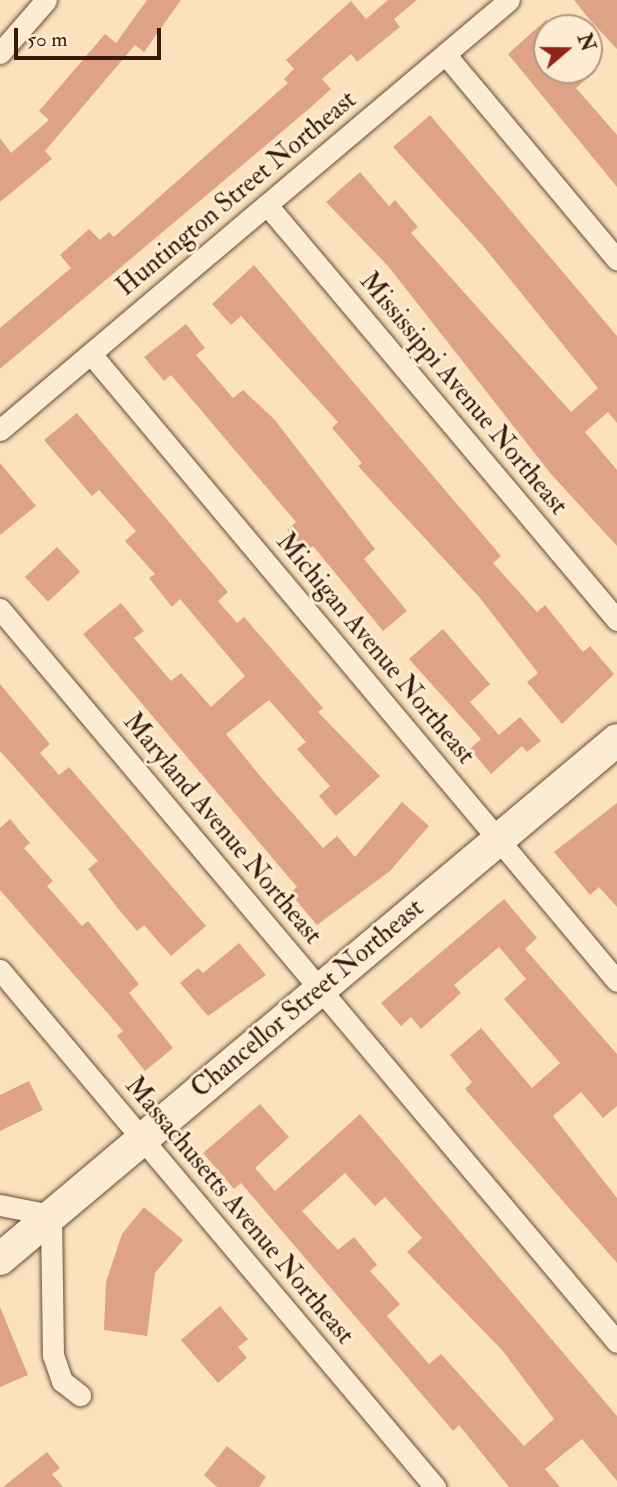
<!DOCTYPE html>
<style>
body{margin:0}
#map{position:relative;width:617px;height:1487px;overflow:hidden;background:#fbe2bd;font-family:"IM FELL Double Pica",serif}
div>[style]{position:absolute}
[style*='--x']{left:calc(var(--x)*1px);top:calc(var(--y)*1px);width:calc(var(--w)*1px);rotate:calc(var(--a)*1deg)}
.building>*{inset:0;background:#dea287;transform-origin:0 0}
.roads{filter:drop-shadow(0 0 2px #6a4b36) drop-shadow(0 0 2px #6a4b36)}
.street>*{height:21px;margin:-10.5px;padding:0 10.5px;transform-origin:10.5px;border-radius:10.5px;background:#fcecd4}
.secondary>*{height:32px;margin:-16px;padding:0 16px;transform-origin:16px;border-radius:16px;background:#fcecd4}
span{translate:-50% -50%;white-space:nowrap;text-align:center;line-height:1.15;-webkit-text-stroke:6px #fcecd4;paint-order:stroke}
.street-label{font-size:26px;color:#391909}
.north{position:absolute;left:533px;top:14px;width:70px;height:70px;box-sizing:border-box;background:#fcecd4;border:2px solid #ae9883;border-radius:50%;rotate:70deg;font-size:19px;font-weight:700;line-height:28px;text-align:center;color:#391909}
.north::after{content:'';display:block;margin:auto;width:24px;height:32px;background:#8f2418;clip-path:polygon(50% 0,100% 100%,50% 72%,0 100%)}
.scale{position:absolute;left:14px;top:28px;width:147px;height:32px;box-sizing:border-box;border:4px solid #391909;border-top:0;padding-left:9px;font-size:21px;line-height:24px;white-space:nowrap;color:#391909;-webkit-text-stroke:5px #fcecd4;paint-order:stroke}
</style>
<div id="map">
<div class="building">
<div style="clip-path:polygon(147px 0,181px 0,144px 52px,135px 45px,45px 151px,52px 159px,0 202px,0 138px,11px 153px,49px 120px,39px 111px,105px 34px,116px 43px)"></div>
<div style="clip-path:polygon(388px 0,417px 0,394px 19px,400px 27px,357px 62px,351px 54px,322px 79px,331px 89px,310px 108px,0 369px,0 328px,71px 268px,60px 255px,89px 229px,100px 240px,109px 232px,114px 237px,288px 83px,284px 79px,294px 69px,286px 60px,351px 1px,366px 19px)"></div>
<div style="clip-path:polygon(574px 0,617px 0,617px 49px,589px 19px)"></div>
<div style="clip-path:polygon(547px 19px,547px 70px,597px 70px,576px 88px,617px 135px,617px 187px,508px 54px)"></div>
<div style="clip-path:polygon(430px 115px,617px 336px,617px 423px,608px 412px,585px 432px,617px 470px,617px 546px,551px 474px,388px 266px,326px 202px,360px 172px,389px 206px,395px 200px,418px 227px,411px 233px,571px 412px,598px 388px,483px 246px,393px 147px)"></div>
<div style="clip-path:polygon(254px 265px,501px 556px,493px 563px,537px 612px,545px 605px,583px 652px,590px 646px,614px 674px,562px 724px,527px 682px,538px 673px,480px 598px,358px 466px,362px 463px,332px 428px,338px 422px,241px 316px,231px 325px,212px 304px)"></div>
<div style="clip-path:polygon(186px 324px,205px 348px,196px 355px,233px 398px,243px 390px,274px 419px,375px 549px,364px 559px,407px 611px,383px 631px,313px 546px,306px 551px,287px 530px,296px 522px,171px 375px,164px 381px,144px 357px)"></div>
<div style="clip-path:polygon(77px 413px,228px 592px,218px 601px,237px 623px,244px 617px,323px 708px,318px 712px,380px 776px,336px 816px,319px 796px,330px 786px,297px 749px,306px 742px,269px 700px,226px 734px,260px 776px,323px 848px,337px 836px,355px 857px,402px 802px,429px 826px,390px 871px,317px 925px,290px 893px,297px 887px,83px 634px,121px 603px,144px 631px,134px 638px,171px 681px,181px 673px,211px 707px,245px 676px,180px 599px,172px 607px,149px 578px,155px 574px,125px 541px,136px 531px,99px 490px,92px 496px,44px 440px)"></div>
<div style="clip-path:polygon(0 463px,36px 506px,0 535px)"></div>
<div style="left:57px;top:547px;width:34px;height:44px;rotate:47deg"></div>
<div style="clip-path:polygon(443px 629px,490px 684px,470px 702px,499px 735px,520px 717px,541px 741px,527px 752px,522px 746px,491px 774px,470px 749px,481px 739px,409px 659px)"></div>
<div style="clip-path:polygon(0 684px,50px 744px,40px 753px,59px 775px,69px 767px,206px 926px,171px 956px,144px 925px,137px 931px,116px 906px,88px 869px,98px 861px,0 751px)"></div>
<div style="clip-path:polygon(617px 803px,617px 907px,599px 887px,590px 895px,554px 852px)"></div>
<div style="clip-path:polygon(10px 819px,30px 843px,24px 848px,53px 881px,47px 886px,82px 926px,88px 921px,139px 984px,129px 993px,173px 1048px,145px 1071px,117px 1036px,123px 1031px,0 890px,0 828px)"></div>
<div style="clip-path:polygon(504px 899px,537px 938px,525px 949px,617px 1054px,617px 1106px,603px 1118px,581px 1092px,553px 1116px,617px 1198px,617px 1263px,465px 1089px,472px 1082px,450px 1055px,481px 1028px,532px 1088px,560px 1063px,504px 999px,526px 979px,499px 947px,454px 985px,461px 993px,421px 1029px,411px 1017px,401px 1026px,381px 1003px)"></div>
<div style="clip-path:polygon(239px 943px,266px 975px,208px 1016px,180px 983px,198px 968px,203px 973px)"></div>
<div style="clip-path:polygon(29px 1081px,43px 1110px,0 1131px,0 1095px)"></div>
<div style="clip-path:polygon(evenodd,260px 1104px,289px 1137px,255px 1168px,275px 1191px,360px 1114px,617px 1416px,617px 1481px,582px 1439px,545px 1469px,560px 1487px,509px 1487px,459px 1425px,453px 1431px,241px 1183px,234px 1189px,203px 1153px,260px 1104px,345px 1173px,375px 1206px,385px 1197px,422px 1238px,407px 1252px,502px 1350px,554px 1419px,524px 1446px,441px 1354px,429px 1364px,387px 1316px,400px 1304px,370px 1271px,377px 1265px,354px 1237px,338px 1250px,302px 1211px,345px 1173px)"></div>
<div style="clip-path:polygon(144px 1207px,183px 1240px,155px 1273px,147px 1336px,104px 1330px,106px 1282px,122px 1234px)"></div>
<div style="clip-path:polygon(220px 1306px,248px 1339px,238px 1347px,247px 1358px,218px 1383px,181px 1340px)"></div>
<div style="clip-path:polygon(0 1307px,28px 1375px,0 1387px)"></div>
<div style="clip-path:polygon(227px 1446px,266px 1477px,259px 1487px,217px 1487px,204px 1475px)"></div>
<div style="clip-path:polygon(47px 1452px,60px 1468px,52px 1474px,63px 1487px,3px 1487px)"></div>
</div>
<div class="roads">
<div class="street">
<div style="--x:0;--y:53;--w:70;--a:-49"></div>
<div style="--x:445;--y:54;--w:268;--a:50.1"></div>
<div style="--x:267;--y:205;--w:543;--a:49.86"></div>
<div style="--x:91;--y:354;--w:818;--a:50.01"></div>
<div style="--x:0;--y:430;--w:666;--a:-40.19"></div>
<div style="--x:0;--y:609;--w:958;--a:49.91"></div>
<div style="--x:0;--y:970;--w:676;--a:49.92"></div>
<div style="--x:0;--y:1205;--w:52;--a:11.1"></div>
<div style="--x:51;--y:1215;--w:140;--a:89.2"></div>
<div style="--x:53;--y:1355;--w:28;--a:71"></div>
<div style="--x:62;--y:1381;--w:23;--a:38"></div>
</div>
<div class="secondary">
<div style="--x:0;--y:1259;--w:806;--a:-40.07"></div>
</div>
</div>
<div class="street-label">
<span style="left:237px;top:194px;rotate:-40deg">Huntington Street Northeast</span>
<span style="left:463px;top:394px;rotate:50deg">Mississippi Avenue Northeast</span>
<span style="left:375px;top:649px;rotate:50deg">Michigan Avenue Northeast</span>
<span style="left:222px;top:829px;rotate:50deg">Maryland Avenue Northeast</span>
<span style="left:308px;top:999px;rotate:-40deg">Chancellor Street Northeast</span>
<span style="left:239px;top:1211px;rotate:50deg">Massachusetts Avenue Northeast</span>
</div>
<div class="north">N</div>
<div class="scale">50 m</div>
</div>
